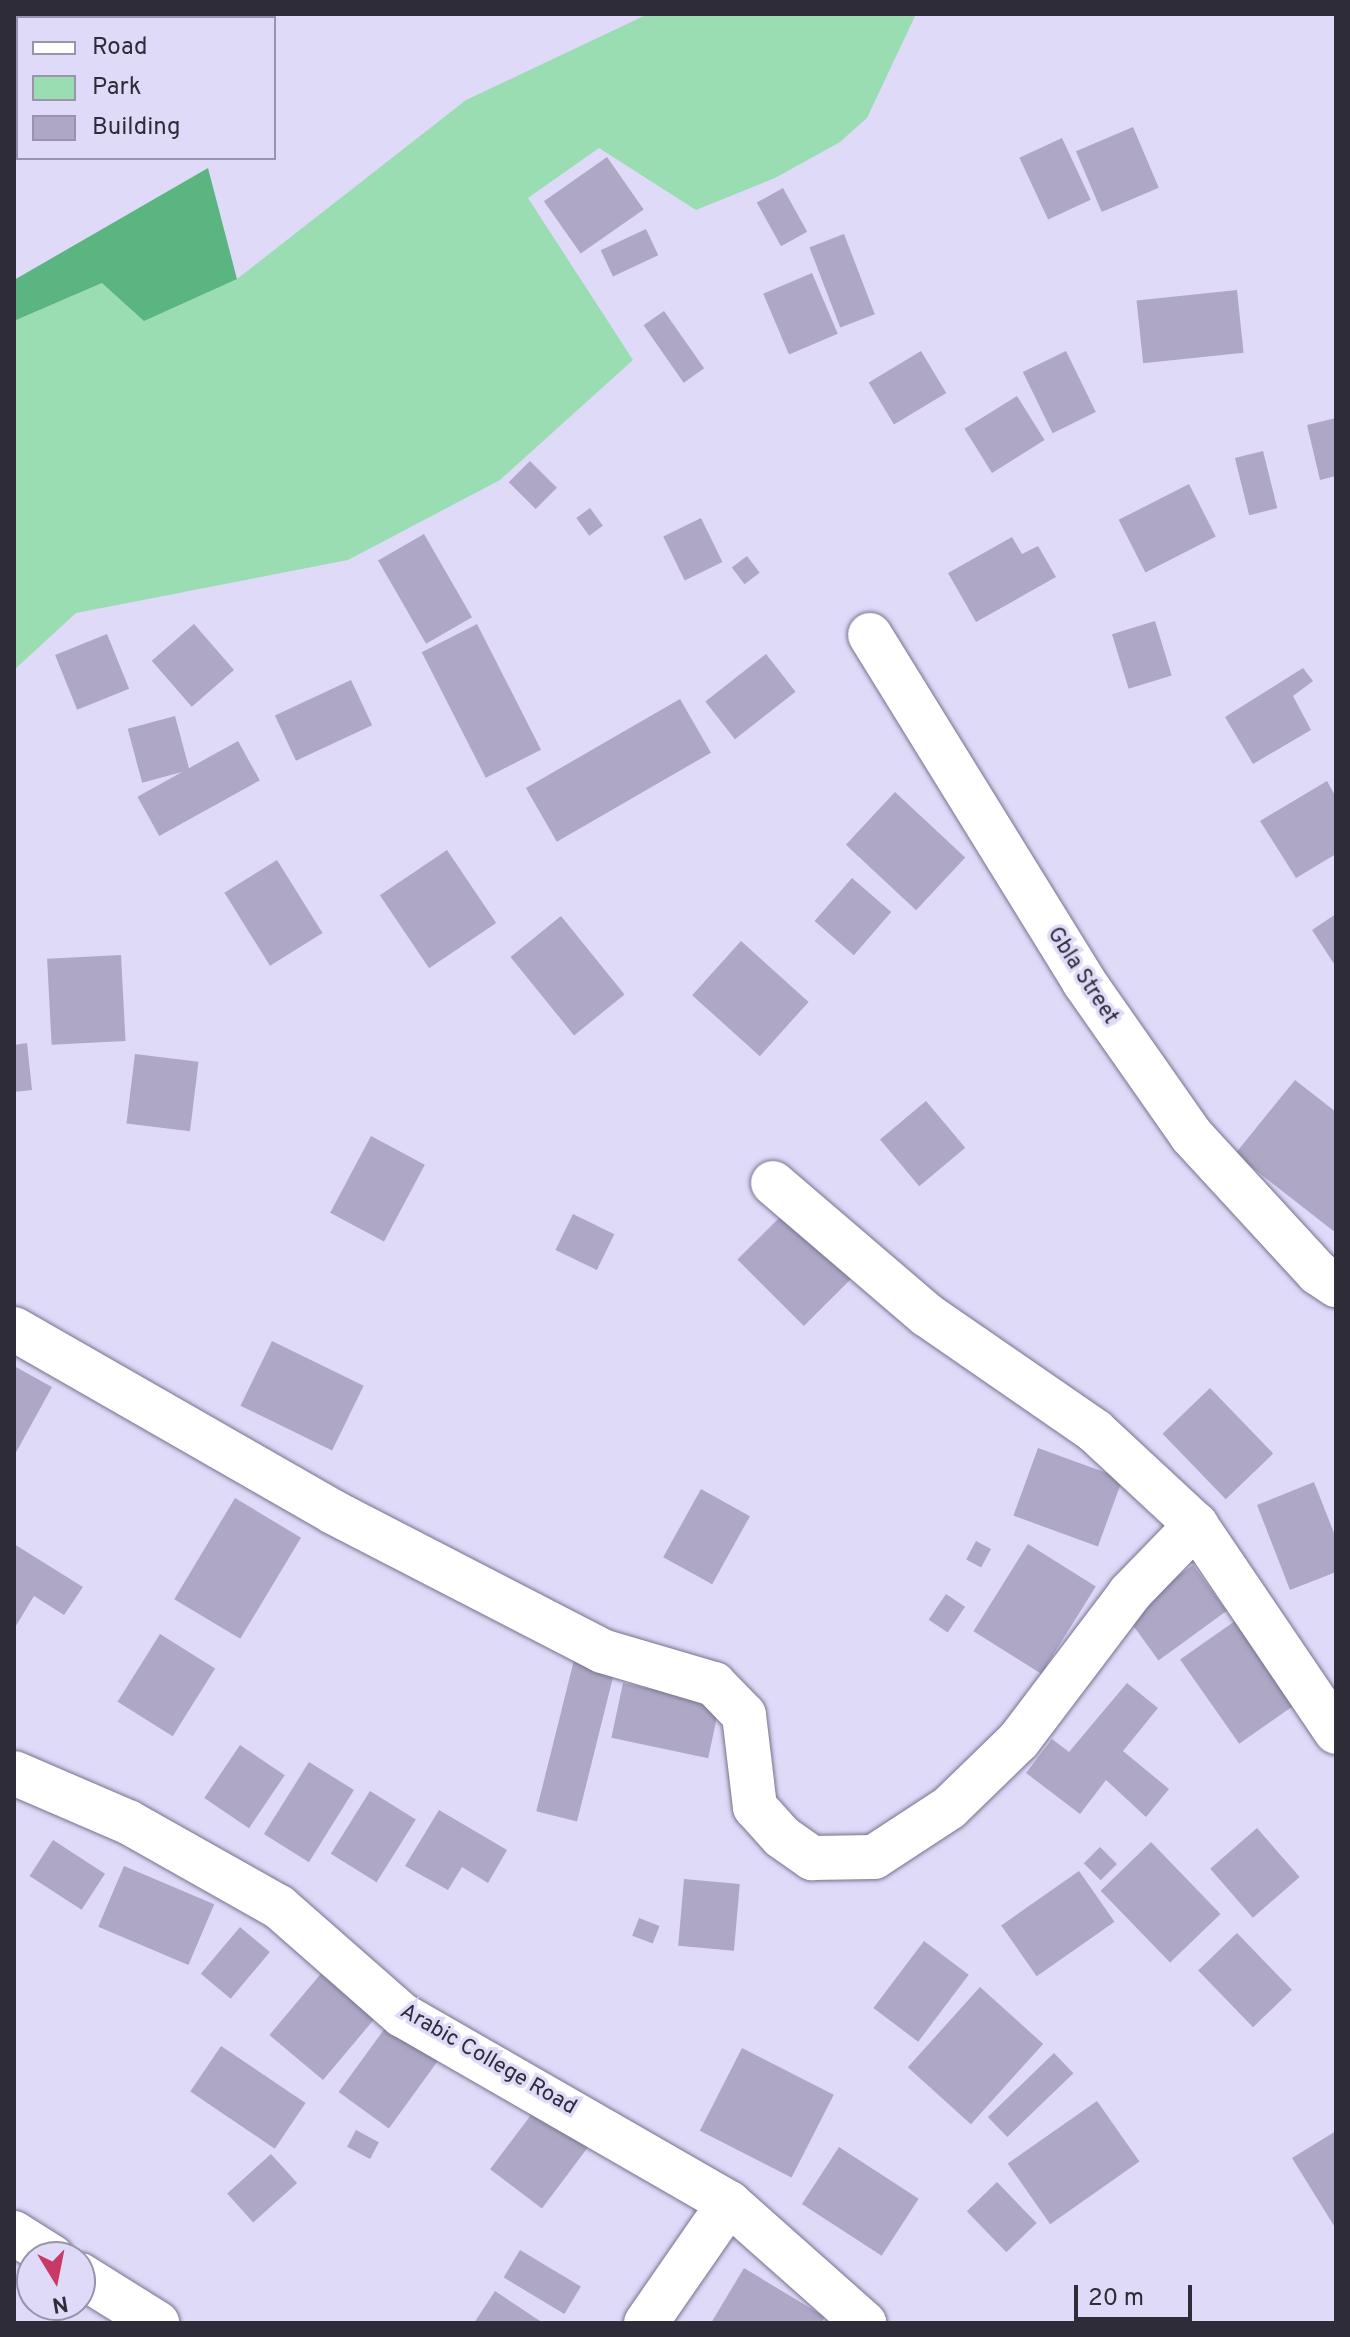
<!DOCTYPE html>
<style>
body{margin:0}
#map{position:relative;width:1350px;height:2337px;overflow:hidden;background:#e0daf9;font-family:Overpass,sans-serif}
div>[style]{position:absolute}
[style*='--x']{left:calc(var(--x)*1px);top:calc(var(--y)*1px);width:calc(var(--w)*1px);rotate:calc(var(--a)*1deg)}
.green>*{inset:0;background:#9addb3}
.forest>*{inset:0;background:#5bb581}
.building>*{inset:0;background:#aea8c6;transform-origin:0 0}
.roads{filter:drop-shadow(0 0 2px #77718d) drop-shadow(0 0 2px #77718d)}
.minor>*{height:44px;margin:-22px;padding:0 22px;transform-origin:22px;border-radius:22px;background:#fff}
span{translate:-50% -50%;white-space:nowrap;text-align:center;line-height:1.15;-webkit-text-stroke:7px #e0daf9;paint-order:stroke}
.street-label{font-size:22px;color:#2e2c38}
.frame{position:absolute;inset:0;border:16px solid #2e2c38;pointer-events:none}
.legend{position:absolute;left:16px;top:16px;width:260px;height:144px;box-sizing:border-box;background:#e0daf9;border:2px solid #9994ac;margin:0;padding:10px 14px;list-style:none;font-size:24px;color:#2e2c38}
.legend li{display:flex;align-items:center;gap:16px;height:40px}
.legend b{width:40px;border:2px solid #9994ac}
.north{position:absolute;left:16px;top:2241px;width:80px;height:80px;box-sizing:border-box;background:#e0daf9;border:2px solid #9994ac;border-radius:50%;rotate:170deg;font-size:22px;font-weight:700;line-height:32px;text-align:center;color:#2e2c38}
.north::after{content:'';display:block;margin:auto;width:28px;height:36px;background:#c83a66;clip-path:polygon(50% 0,100% 100%,50% 72%,0 100%)}
.scale{position:absolute;left:1074px;top:2285px;width:118px;height:36px;box-sizing:border-box;border:4px solid #2e2c38;border-top:0;padding-left:10px;font-size:24px;line-height:28px;white-space:nowrap;color:#2e2c38;-webkit-text-stroke:6px #e0daf9;paint-order:stroke}
</style>
<div id="map">
<div class="green">
<div style="clip-path:polygon(648px 14px,916px 14px,867px 118px,840px 142px,775px 178px,696px 210px,599px 148px,528px 198px,633px 360px,500px 480px,348px 560px,76px 613px,14px 670px,14px 321px,102px 283px,237px 279px,466px 100px)"></div>
</div>
<div class="forest">
<div style="clip-path:polygon(208px 168px,237px 279px,144px 321px,102px 283px,14px 321px,14px 280px)"></div>
</div>
<div class="building">
<div style="left:14px;top:81px;width:4px;height:56px"></div>
<div style="left:1133px;top:127px;width:66px;height:62px;rotate:67deg"></div>
<div style="left:1062px;top:138px;width:68px;height:47px;rotate:65deg"></div>
<div style="left:607px;top:157px;width:64px;height:77px;rotate:55deg"></div>
<div style="left:783px;top:188px;width:50px;height:30px;rotate:61deg"></div>
<div style="left:646px;top:229px;width:29px;height:50px;rotate:65deg"></div>
<div style="left:844px;top:234px;width:86px;height:37px;rotate:69deg"></div>
<div style="left:812px;top:273px;width:66px;height:53px;rotate:67deg"></div>
<div style="left:1237px;top:290px;width:63px;height:101px;rotate:84deg"></div>
<div style="left:664px;top:311px;width:70px;height:25px;rotate:55deg"></div>
<div style="left:921px;top:351px;width:49px;height:61px;rotate:59deg"></div>
<div style="left:1066px;top:351px;width:68px;height:48px;rotate:64deg"></div>
<div style="left:1017px;top:396px;width:52px;height:62px;rotate:58deg"></div>
<div style="clip-path:polygon(1336px 418px,1336px 476px,1320px 480px,1307px 425px)"></div>
<div style="left:1263px;top:451px;width:59px;height:29px;rotate:76deg"></div>
<div style="left:530px;top:461px;width:38px;height:30px;rotate:45deg"></div>
<div style="left:1189px;top:484px;width:59px;height:79px;rotate:63deg"></div>
<div style="left:590px;top:508px;width:22px;height:17px;rotate:54deg"></div>
<div style="left:701px;top:518px;width:49px;height:42px;rotate:64deg"></div>
<div style="left:424px;top:534px;width:96px;height:53px;rotate:60deg"></div>
<div style="clip-path:polygon(1012px 537px,1022px 554px,1038px 546px,1056px 577px,976px 622px,948px 573px)"></div>
<div style="left:747px;top:556px;width:21px;height:19px;rotate:53deg"></div>
<div style="left:1155px;top:621px;width:57px;height:45px;rotate:73deg"></div>
<div style="left:194px;top:624px;width:61px;height:56px;rotate:49deg"></div>
<div style="left:477px;top:624px;width:141px;height:62px;rotate:63deg"></div>
<div style="left:107px;top:634px;width:59px;height:56px;rotate:68deg"></div>
<div style="left:766px;top:654px;width:48px;height:77px;rotate:52deg"></div>
<div style="clip-path:polygon(1303px 668px,1313px 681px,1293px 696px,1311px 730px,1253px 764px,1225px 717px)"></div>
<div style="left:351px;top:680px;width:50px;height:84px;rotate:65deg"></div>
<div style="left:680px;top:699px;width:62px;height:178px;rotate:60deg"></div>
<div style="left:175px;top:716px;width:56px;height:49px;rotate:75deg"></div>
<div style="left:238px;top:741px;width:45px;height:115px;rotate:61deg"></div>
<div style="clip-path:polygon(1327px 781px,1336px 797px,1336px 854px,1296px 878px,1260px 821px)"></div>
<div style="left:895px;top:792px;width:96px;height:72px;rotate:43deg"></div>
<div style="left:447px;top:850px;width:88px;height:81px;rotate:56deg"></div>
<div style="left:277px;top:860px;width:86px;height:62px;rotate:58deg"></div>
<div style="left:852px;top:878px;width:52px;height:57px;rotate:41deg"></div>
<div style="clip-path:polygon(1336px 914px,1336px 967px,1312px 930px)"></div>
<div style="left:561px;top:916px;width:101px;height:65px;rotate:51deg"></div>
<div style="left:741px;top:941px;width:91px;height:73px;rotate:42deg"></div>
<div style="left:121px;top:955px;width:86px;height:74px;rotate:87deg"></div>
<div style="clip-path:polygon(27px 1043px,32px 1090px,14px 1092px,14px 1045px)"></div>
<div style="left:135px;top:1054px;width:64px;height:70px;rotate:7deg"></div>
<div style="clip-path:polygon(1295px 1080px,1336px 1112px,1336px 1233px,1235px 1154px)"></div>
<div style="left:926px;top:1101px;width:61px;height:60px;rotate:50deg"></div>
<div style="left:371px;top:1136px;width:61px;height:87px;rotate:28deg"></div>
<div style="left:789px;top:1208px;width:94px;height:73px;rotate:45deg"></div>
<div style="left:573px;top:1214px;width:46px;height:40px;rotate:26deg"></div>
<div style="left:272px;top:1341px;width:102px;height:72px;rotate:26deg"></div>
<div style="clip-path:polygon(14px 1366px,52px 1387px,14px 1456px)"></div>
<div style="left:1210px;top:1388px;width:91px;height:66px;rotate:46deg"></div>
<div style="left:1038px;top:1448px;width:90px;height:72px;rotate:20deg"></div>
<div style="clip-path:polygon(1314px 1482px,1336px 1538px,1336px 1572px,1290px 1590px,1257px 1505px)"></div>
<div style="left:701px;top:1489px;width:56px;height:78px;rotate:29deg"></div>
<div style="left:235px;top:1498px;width:77px;height:118px;rotate:31deg"></div>
<div style="left:976px;top:1541px;width:17px;height:21px;rotate:28deg"></div>
<div style="clip-path:polygon(14px 1544px,83px 1587px,64px 1615px,34px 1596px,14px 1629px)"></div>
<div style="left:1028px;top:1544px;width:80px;height:103px;rotate:32deg"></div>
<div style="left:1193px;top:1565px;width:57px;height:84px;rotate:54deg"></div>
<div style="left:946px;top:1594px;width:23px;height:31px;rotate:34deg"></div>
<div style="left:1235px;top:1621px;width:103px;height:67px;rotate:55deg"></div>
<div style="left:160px;top:1634px;width:65px;height:80px;rotate:32deg"></div>
<div style="left:574px;top:1660px;width:42px;height:156px;rotate:14deg"></div>
<div style="left:623px;top:1683px;width:99px;height:56px;rotate:12deg"></div>
<div style="clip-path:polygon(1127px 1683px,1158px 1708px,1123px 1751px,1169px 1789px,1146px 1817px,1106px 1780px,1080px 1814px,1026px 1773px,1052px 1739px,1069px 1752px)"></div>
<div style="left:240px;top:1745px;width:54px;height:64px;rotate:34deg"></div>
<div style="left:309px;top:1762px;width:53px;height:85px;rotate:32deg"></div>
<div style="left:370px;top:1791px;width:54px;height:74px;rotate:32deg"></div>
<div style="clip-path:polygon(439px 1810px,507px 1850px,488px 1883px,462px 1867px,448px 1890px,405px 1866px)"></div>
<div style="left:1257px;top:1828px;width:65px;height:62px;rotate:49deg"></div>
<div style="left:53px;top:1840px;width:62px;height:43px;rotate:33deg"></div>
<div style="left:1151px;top:1842px;width:100px;height:70px;rotate:46deg"></div>
<div style="left:1100px;top:1847px;width:24px;height:23px;rotate:45deg"></div>
<div style="left:124px;top:1866px;width:98px;height:66px;rotate:23deg"></div>
<div style="left:1079px;top:1871px;width:62px;height:95px;rotate:55deg"></div>
<div style="left:684px;top:1879px;width:56px;height:67px;rotate:5deg"></div>
<div style="left:639px;top:1918px;width:22px;height:19px;rotate:21deg"></div>
<div style="left:240px;top:1927px;width:39px;height:61px;rotate:40deg"></div>
<div style="left:1237px;top:1933px;width:79px;height:54px;rotate:46deg"></div>
<div style="left:924px;top:1941px;width:56px;height:84px;rotate:37deg"></div>
<div style="left:324px;top:1970px;width:70px;height:85px;rotate:40deg"></div>
<div style="left:980px;top:1987px;width:85px;height:108px;rotate:42deg"></div>
<div style="left:388px;top:2024px;width:62px;height:84px;rotate:36deg"></div>
<div style="left:221px;top:2046px;width:102px;height:55px;rotate:34deg"></div>
<div style="left:742px;top:2048px;width:103px;height:93px;rotate:27deg"></div>
<div style="left:1054px;top:2053px;width:28px;height:92px;rotate:46deg"></div>
<div style="left:543px;top:2099px;width:65px;height:88px;rotate:37deg"></div>
<div style="left:1097px;top:2101px;width:74px;height:109px;rotate:55deg"></div>
<div style="left:356px;top:2130px;width:26px;height:19px;rotate:28deg"></div>
<div style="clip-path:polygon(1336px 2131px,1336px 2229px,1292px 2158px)"></div>
<div style="left:839px;top:2147px;width:95px;height:68px;rotate:33deg"></div>
<div style="left:271px;top:2154px;width:39px;height:59px;rotate:48deg"></div>
<div style="left:997px;top:2182px;width:57px;height:42px;rotate:46deg"></div>
<div style="left:520px;top:2250px;width:71px;height:32px;rotate:31deg"></div>
<div style="clip-path:polygon(744px 2268px,825px 2317px,821px 2323px,711px 2323px)"></div>
<div style="clip-path:polygon(495px 2291px,543px 2323px,474px 2323px)"></div>
</div>
<div class="roads">
<div class="minor">
<div style="--x:870;--y:635;--w:408;--a:58.3"></div>
<div style="--x:1084;--y:982;--w:187;--a:55"></div>
<div style="--x:1191;--y:1135;--w:188;--a:47.4"></div>
<div style="--x:1318;--y:1273;--w:22;--a:34"></div>
<div style="--x:773;--y:1183;--w:203;--a:40.6"></div>
<div style="--x:927;--y:1315;--w:204;--a:34.6"></div>
<div style="--x:1095;--y:1431;--w:138;--a:42.9"></div>
<div style="--x:1196;--y:1525;--w:250;--a:55.9"></div>
<div style="--x:14;--y:1329;--w:368;--a:29.8"></div>
<div style="--x:333;--y:1512;--w:303;--a:27.3"></div>
<div style="--x:602;--y:1651;--w:117;--a:16.4"></div>
<div style="--x:714;--y:1684;--w:43;--a:45.9"></div>
<div style="--x:744;--y:1715;--w:93;--a:83.2"></div>
<div style="--x:755;--y:1807;--w:40;--a:48"></div>
<div style="--x:782;--y:1837;--w:37;--a:35"></div>
<div style="--x:812;--y:1858;--w:62;--a:-0.9"></div>
<div style="--x:874;--y:1857;--w:90;--a:-33.2"></div>
<div style="--x:949;--y:1808;--w:98;--a:-44.2"></div>
<div style="--x:1019;--y:1740;--w:184;--a:-52.9"></div>
<div style="--x:1130;--y:1593;--w:95;--a:-45.9"></div>
<div style="--x:14;--y:1773;--w:124;--a:23.3"></div>
<div style="--x:128;--y:1822;--w:173;--a:29.4"></div>
<div style="--x:279;--y:1907;--w:164;--a:41.3"></div>
<div style="--x:402;--y:2015;--w:377;--a:29.9"></div>
<div style="--x:729;--y:2203;--w:181;--a:41.6"></div>
<div style="--x:14;--y:2233;--w:45;--a:32.3"></div>
<div style="--x:80;--y:2275;--w:91;--a:31.9"></div>
<div style="--x:646;--y:2323;--w:146;--a:-55.3"></div>
</div>
</div>
<div class="street-label">
<span style="left:1082px;top:976px;rotate:57deg">Gbla Street</span>
<span style="left:488px;top:2060px;rotate:30deg">Arabic College Road</span>
</div>
<div class="frame"></div>
<ul class="legend">
<li><b style="height:10px;background:#fff"></b>Road</li>
<li><b style="height:22px;background:#9addb3"></b>Park</li>
<li><b style="height:22px;background:#aea8c6"></b>Building</li>
</ul>
<div class="north">N</div>
<div class="scale">20 m</div>
</div>
